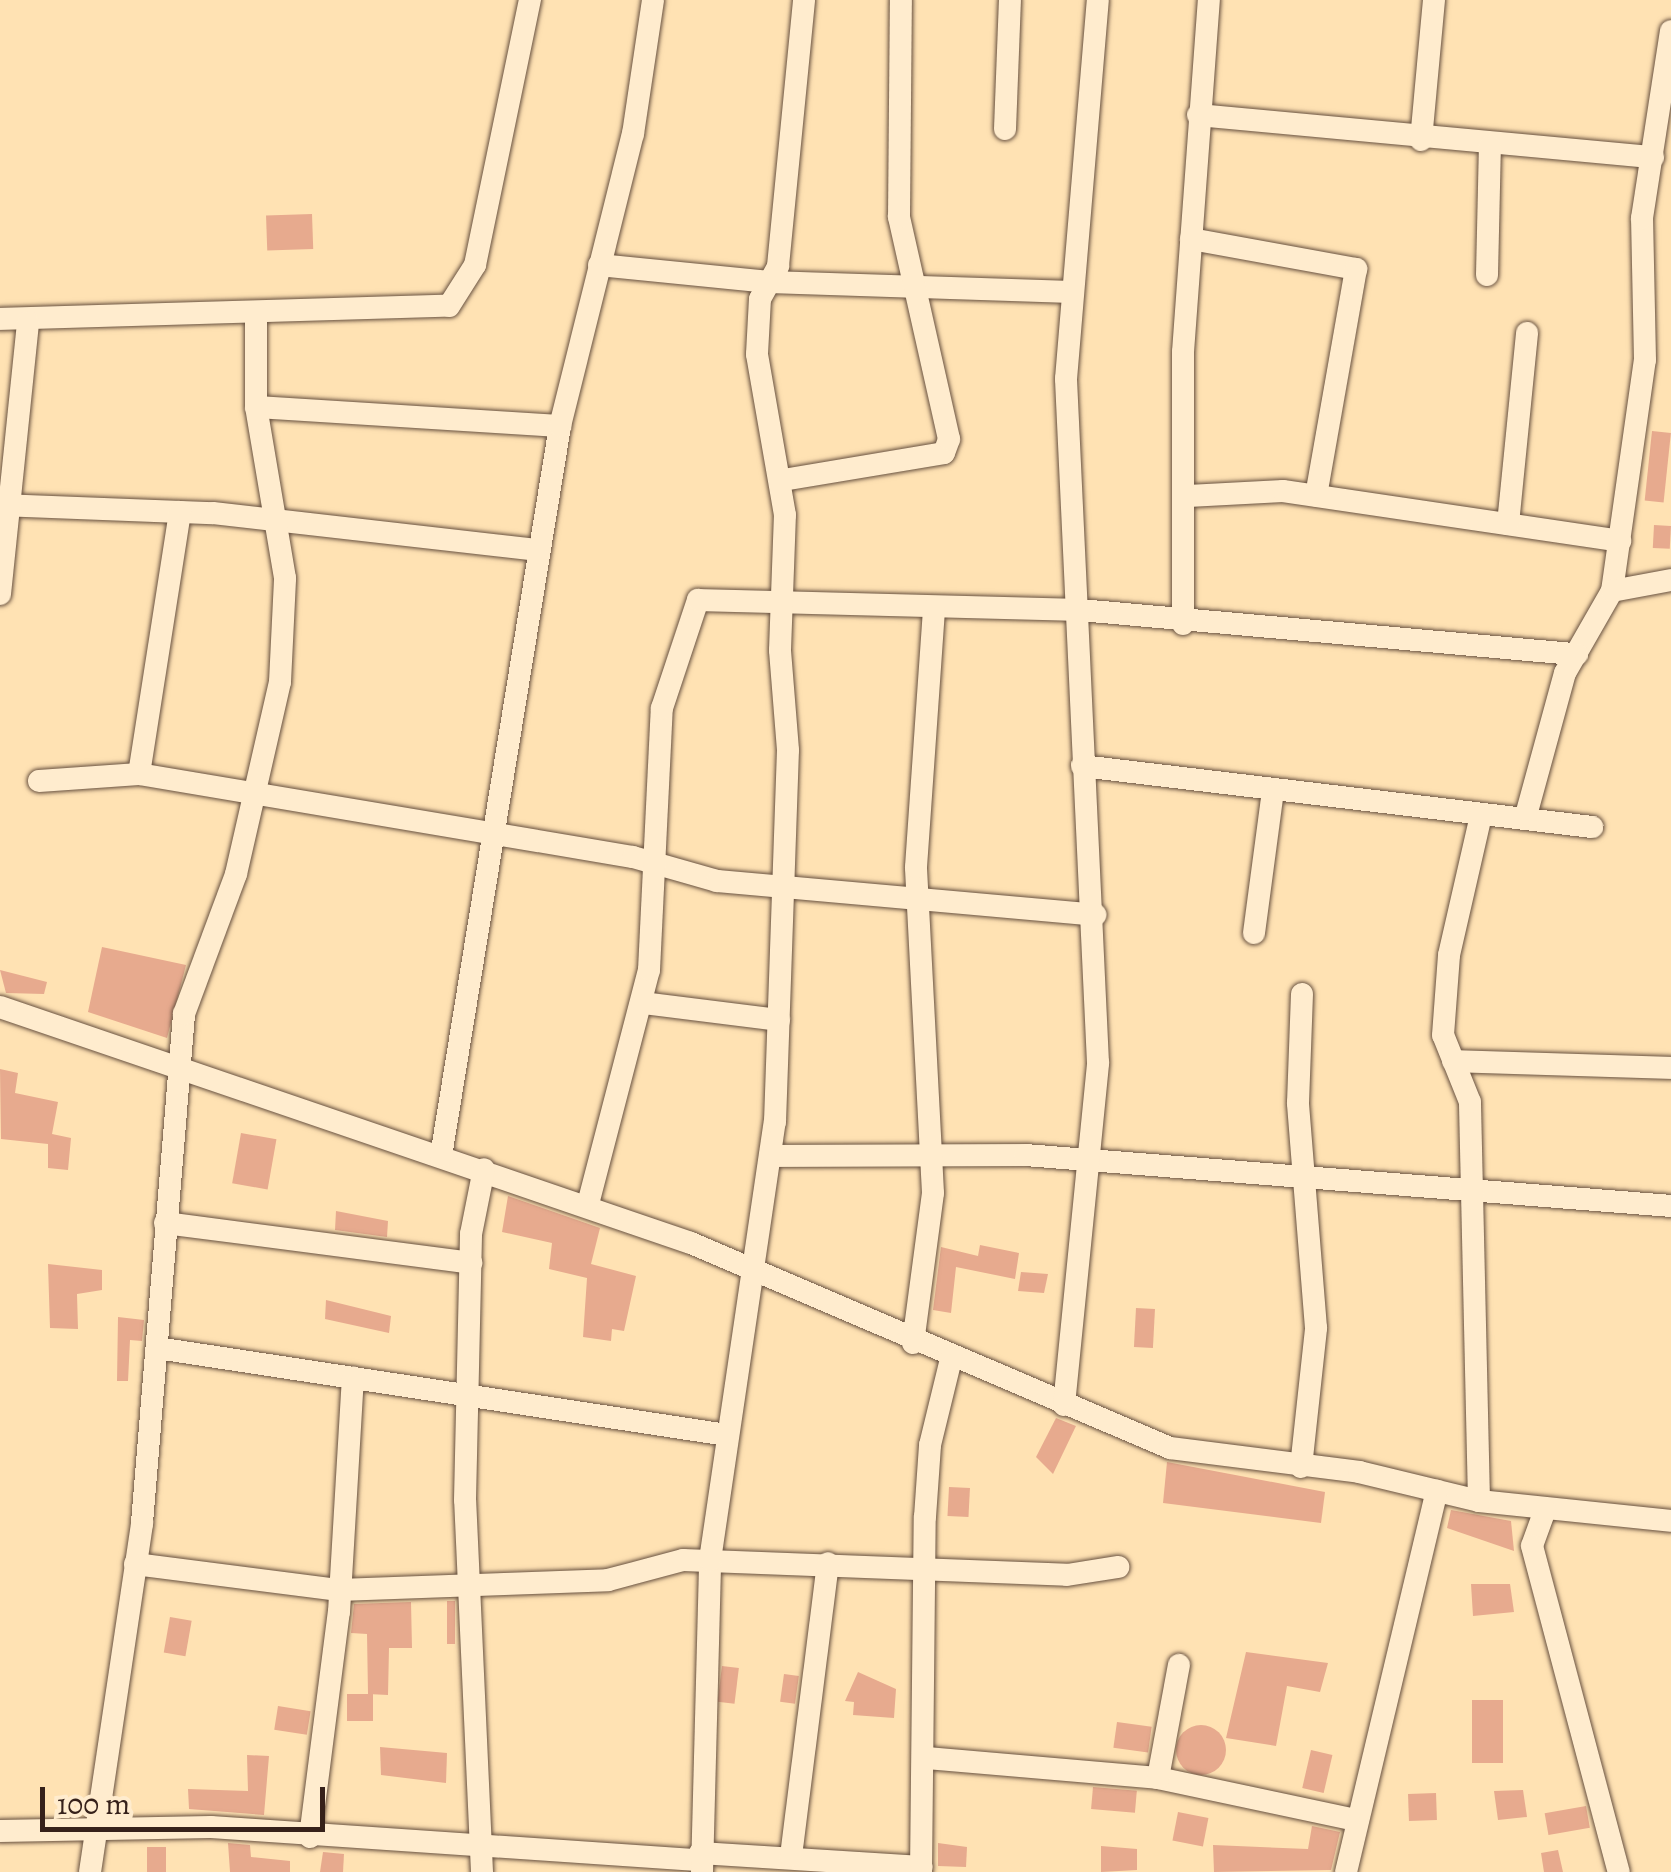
<!DOCTYPE html>
<style>
body{margin:0}
#map{position:relative;width:1671px;height:1872px;overflow:hidden;background:#ffe2b3;font-family:Alegreya,serif}
div>[style]{position:absolute}
[style*='--x']{left:calc(var(--x)*1px);top:calc(var(--y)*1px);width:calc(var(--w)*1px);rotate:calc(var(--a)*1deg)}
.building>*{inset:0;background:#e7aa8e;transform-origin:0 0}
.round{border-radius:50%}
.roads{filter:drop-shadow(0 0 2px #685140) drop-shadow(0 0 2px #685140)}
.minor>*{height:22px;margin:-11px;padding:0 11px;transform-origin:11px;border-radius:11px;background:#ffecce}
span{translate:-50% -50%;white-space:nowrap;text-align:center;line-height:1.15;-webkit-text-stroke:8px #ffecce;paint-order:stroke}
.scale{position:absolute;left:40px;top:1787px;width:285px;height:45px;box-sizing:border-box;border:5px solid #36211a;border-top:0;padding-left:12px;font-size:30px;line-height:35px;white-space:nowrap;color:#36211a;-webkit-text-stroke:8px #ffecce;paint-order:stroke}
</style>
<div id="map">
<div class="building">
<div style="left:312px;top:214px;width:35px;height:46px;rotate:88deg"></div>
<div style="left:1652px;top:431px;width:19px;height:70px;rotate:6deg"></div>
<div style="left:1654px;top:525px;width:17px;height:23px;rotate:3deg"></div>
<div style="clip-path:polygon(102px 947px,186px 965px,167px 1038px,88px 1012px)"></div>
<div style="clip-path:polygon(0 970px,47px 982px,44px 994px,6px 993px)"></div>
<div style="clip-path:polygon(0 1069px,18px 1073px,15px 1093px,58px 1102px,52px 1134px,71px 1138px,68px 1170px,48px 1168px,48px 1144px,1px 1139px)"></div>
<div style="left:241px;top:1133px;width:36px;height:51px;rotate:10deg"></div>
<div style="clip-path:polygon(508px 1196px,600px 1228px,591px 1264px,636px 1276px,624px 1331px,612px 1329px,611px 1341px,583px 1337px,587px 1278px,549px 1269px,552px 1243px,502px 1232px)"></div>
<div style="clip-path:polygon(336px 1211px,388px 1221px,387px 1237px,335px 1230px)"></div>
<div style="clip-path:polygon(980px 1245px,1019px 1253px,1015px 1279px,956px 1267px,951px 1313px,933px 1310px,941px 1247px,978px 1256px)"></div>
<div style="clip-path:polygon(48px 1264px,102px 1270px,102px 1290px,77px 1294px,78px 1329px,50px 1328px)"></div>
<div style="clip-path:polygon(1021px 1272px,1048px 1274px,1044px 1293px,1018px 1291px)"></div>
<div style="clip-path:polygon(326px 1300px,391px 1316px,389px 1333px,325px 1319px)"></div>
<div style="left:1136px;top:1308px;width:19px;height:39px;rotate:3deg"></div>
<div style="clip-path:polygon(118px 1317px,144px 1320px,142px 1341px,130px 1340px,128px 1381px,117px 1381px)"></div>
<div style="clip-path:polygon(1056px 1418px,1076px 1426px,1053px 1474px,1036px 1457px)"></div>
<div style="clip-path:polygon(1167px 1462px,1325px 1492px,1321px 1523px,1163px 1503px)"></div>
<div style="left:949px;top:1487px;width:21px;height:29px;rotate:3deg"></div>
<div style="clip-path:polygon(1451px 1510px,1511px 1521px,1514px 1551px,1447px 1528px)"></div>
<div style="clip-path:polygon(1471px 1584px,1510px 1584px,1514px 1612px,1473px 1616px)"></div>
<div style="left:447px;top:1601px;width:8px;height:43px"></div>
<div style="clip-path:polygon(411px 1602px,412px 1648px,389px 1648px,388px 1695px,368px 1694px,367px 1634px,351px 1633px,354px 1604px)"></div>
<div style="left:170px;top:1617px;width:22px;height:36px;rotate:10deg"></div>
<div style="clip-path:polygon(1246px 1652px,1328px 1663px,1320px 1692px,1287px 1686px,1276px 1746px,1226px 1738px)"></div>
<div style="left:722px;top:1666px;width:17px;height:36px;rotate:7deg"></div>
<div style="clip-path:polygon(858px 1672px,896px 1689px,894px 1718px,853px 1715px,854px 1702px,845px 1701px)"></div>
<div style="left:784px;top:1674px;width:15px;height:28px;rotate:8deg"></div>
<div style="left:347px;top:1694px;width:26px;height:27px"></div>
<div style="left:1472px;top:1700px;width:31px;height:63px"></div>
<div style="left:278px;top:1706px;width:33px;height:24px;rotate:9deg"></div>
<div style="left:1117px;top:1722px;width:35px;height:26px;rotate:8deg"></div>
<div class="round" style="left:1176px;top:1725px;width:50px;height:50px"></div>
<div style="clip-path:polygon(380px 1747px,447px 1753px,446px 1783px,381px 1775px)"></div>
<div style="left:1311px;top:1750px;width:22px;height:39px;rotate:13deg"></div>
<div style="clip-path:polygon(247px 1755px,269px 1756px,264px 1815px,189px 1809px,188px 1789px,248px 1791px)"></div>
<div style="left:1093px;top:1787px;width:44px;height:22px;rotate:5deg"></div>
<div style="clip-path:polygon(1523px 1790px,1527px 1817px,1498px 1820px,1494px 1791px)"></div>
<div style="left:1436px;top:1793px;width:27px;height:28px;rotate:88deg"></div>
<div style="left:1586px;top:1806px;width:22px;height:42px;rotate:80deg"></div>
<div style="left:1178px;top:1812px;width:31px;height:29px;rotate:11deg"></div>
<div style="clip-path:polygon(1312px 1826px,1340px 1832px,1331px 1870px,1214px 1872px,1213px 1845px,1308px 1849px)"></div>
<div style="clip-path:polygon(228px 1843px,250px 1845px,251px 1857px,290px 1861px,290px 1872px,230px 1872px)"></div>
<div style="clip-path:polygon(938px 1843px,967px 1847px,966px 1867px,938px 1866px)"></div>
<div style="clip-path:polygon(1101px 1846px,1137px 1849px,1137px 1870px,1101px 1872px)"></div>
<div style="left:147px;top:1847px;width:19px;height:25px"></div>
<div style="clip-path:polygon(1558px 1850px,1563px 1872px,1544px 1872px,1541px 1853px)"></div>
<div style="clip-path:polygon(323px 1852px,344px 1854px,343px 1872px,320px 1872px)"></div>
</div>
<div class="roads">
<div class="minor">
<div style="--x:1198;--y:115;--w:457;--a:5.3"></div>
<div style="--x:1005;--y:129;--w:129;--a:-87.8"></div>
<div style="--x:1421;--y:140;--w:141;--a:-84.7"></div>
<div style="--x:1191;--y:239;--w:168;--a:10.3"></div>
<div style="--x:1356;--y:269;--w:230;--a:100"></div>
<div style="--x:599;--y:265;--w:171;--a:5.7"></div>
<div style="--x:769;--y:282;--w:303;--a:1.9"></div>
<div style="--x:1487;--y:275;--w:129;--a:-88.7"></div>
<div style="--x:0;--y:319;--w:449;--a:-1.7"></div>
<div style="--x:449;--y:306;--w:49;--a:-57.6"></div>
<div style="--x:475;--y:265;--w:271;--a:-78.3"></div>
<div style="--x:256;--y:407;--w:305;--a:3.6"></div>
<div style="--x:783;--y:480;--w:163;--a:-9.5"></div>
<div style="--x:944;--y:453;--w:15;--a:-70"></div>
<div style="--x:949;--y:439;--w:228;--a:-102.7"></div>
<div style="--x:899;--y:217;--w:217;--a:-89.5"></div>
<div style="--x:1188;--y:496;--w:95;--a:-3"></div>
<div style="--x:1283;--y:491;--w:341;--a:8.4"></div>
<div style="--x:0;--y:505;--w:213;--a:2.2"></div>
<div style="--x:213;--y:513;--w:328;--a:6.5"></div>
<div style="--x:1508;--y:524;--w:192;--a:-84.3"></div>
<div style="--x:1612;--y:591;--w:233;--a:-81.9"></div>
<div style="--x:1645;--y:360;--w:142;--a:-91.2"></div>
<div style="--x:1642;--y:218;--w:189;--a:-81.2"></div>
<div style="--x:0;--y:594;--w:273;--a:-84.1"></div>
<div style="--x:1183;--y:624;--w:272;--a:-90"></div>
<div style="--x:1183;--y:352;--w:353;--a:-85.8"></div>
<div style="--x:1082;--y:766;--w:514;--a:6.82"></div>
<div style="--x:139;--y:774;--w:265;--a:-81.1"></div>
<div style="--x:39;--y:781;--w:100;--a:-4"></div>
<div style="--x:139;--y:774;--w:501;--a:9.54"></div>
<div style="--x:633;--y:857;--w:87;--a:15.9"></div>
<div style="--x:717;--y:881;--w:380;--a:5.1"></div>
<div style="--x:1525;--y:819;--w:151;--a:-74.7"></div>
<div style="--x:1565;--y:673;--w:95;--a:-60.2"></div>
<div style="--x:1612;--y:591;--w:60;--a:-10.6"></div>
<div style="--x:1254;--y:933;--w:143;--a:-82.4"></div>
<div style="--x:643;--y:1003;--w:137;--a:7.1"></div>
<div style="--x:0;--y:1007;--w:730;--a:18.86"></div>
<div style="--x:691;--y:1243;--w:521;--a:23.17"></div>
<div style="--x:1170;--y:1448;--w:191;--a:7.2"></div>
<div style="--x:1359;--y:1472;--w:123;--a:13.6"></div>
<div style="--x:1479;--y:1501;--w:193;--a:5.9"></div>
<div style="--x:1453;--y:1061;--w:218;--a:1.8"></div>
<div style="--x:441;--y:1156;--w:740;--a:-80.74"></div>
<div style="--x:560;--y:426;--w:301;--a:-76"></div>
<div style="--x:633;--y:134;--w:135;--a:-81.5"></div>
<div style="--x:770;--y:1156;--w:255;--a:-0.2"></div>
<div style="--x:1025;--y:1155;--w:648;--a:4.51"></div>
<div style="--x:588;--y:1204;--w:242;--a:-75.4"></div>
<div style="--x:649;--y:970;--w:262;--a:-87.2"></div>
<div style="--x:662;--y:708;--w:114;--a:-71.6"></div>
<div style="--x:698;--y:600;--w:382;--a:1.5"></div>
<div style="--x:1080;--y:610;--w:499;--a:5.1"></div>
<div style="--x:165;--y:1223;--w:309;--a:7.4"></div>
<div style="--x:913;--y:1343;--w:151;--a:-82.4"></div>
<div style="--x:933;--y:1193;--w:326;--a:-93"></div>
<div style="--x:916;--y:867;--w:259;--a:-86"></div>
<div style="--x:157;--y:1348;--w:577;--a:8.68"></div>
<div style="--x:1064;--y:1405;--w:344;--a:-84.3"></div>
<div style="--x:1098;--y:1063;--w:685;--a:-92.68"></div>
<div style="--x:1066;--y:379;--w:380;--a:-85.2"></div>
<div style="--x:1301;--y:1467;--w:140;--a:-83.8"></div>
<div style="--x:1316;--y:1328;--w:226;--a:-94.6"></div>
<div style="--x:1298;--y:1103;--w:109;--a:-87.9"></div>
<div style="--x:1479;--y:1501;--w:399;--a:-91.3"></div>
<div style="--x:1470;--y:1102;--w:72;--a:-111.9"></div>
<div style="--x:1443;--y:1035;--w:80;--a:-85.7"></div>
<div style="--x:1449;--y:955;--w:144;--a:-77.1"></div>
<div style="--x:1545;--y:1510;--w:38;--a:110"></div>
<div style="--x:1532;--y:1546;--w:337;--a:75.1"></div>
<div style="--x:135;--y:1564;--w:206;--a:7.3"></div>
<div style="--x:339;--y:1590;--w:269;--a:-2.1"></div>
<div style="--x:608;--y:1580;--w:78;--a:-14.9"></div>
<div style="--x:683;--y:1560;--w:384;--a:2.2"></div>
<div style="--x:1067;--y:1575;--w:52;--a:-8.9"></div>
<div style="--x:926;--y:1758;--w:233;--a:4.9"></div>
<div style="--x:1158;--y:1778;--w:202;--a:12"></div>
<div style="--x:1158;--y:1778;--w:115;--a:-79.5"></div>
<div style="--x:0;--y:1831;--w:211;--a:-1.1"></div>
<div style="--x:211;--y:1827;--w:491;--a:3.9"></div>
<div style="--x:310;--y:1837;--w:227;--a:-82.7"></div>
<div style="--x:339;--y:1612;--w:235;--a:-86.6"></div>
<div style="--x:700;--y:1853;--w:222;--a:3.6"></div>
<div style="--x:791;--y:1856;--w:295;--a:-82.8"></div>
<div style="--x:90;--y:1872;--w:353;--a:-81.5"></div>
<div style="--x:142;--y:1523;--w:511;--a:-85.28"></div>
<div style="--x:184;--y:1014;--w:149;--a:-69.6"></div>
<div style="--x:236;--y:874;--w:197;--a:-77.1"></div>
<div style="--x:280;--y:682;--w:104;--a:-87.2"></div>
<div style="--x:285;--y:578;--w:173;--a:-99.6"></div>
<div style="--x:256;--y:407;--w:90;--a:-90"></div>
<div style="--x:482;--y:1872;--w:372;--a:-92.6"></div>
<div style="--x:465;--y:1500;--w:266;--a:-88.7"></div>
<div style="--x:471;--y:1234;--w:66;--a:-78.7"></div>
<div style="--x:702;--y:1872;--w:312;--a:-88.5"></div>
<div style="--x:710;--y:1560;--w:443;--a:-81.6"></div>
<div style="--x:775;--y:1122;--w:372;--a:-88"></div>
<div style="--x:788;--y:750;--w:100;--a:-94.6"></div>
<div style="--x:780;--y:650;--w:135;--a:-87.9"></div>
<div style="--x:785;--y:515;--w:163;--a:-99.9"></div>
<div style="--x:757;--y:354;--w:55;--a:-86.9"></div>
<div style="--x:760;--y:299;--w:38;--a:-61"></div>
<div style="--x:778;--y:266;--w:267;--a:-84.4"></div>
<div style="--x:921;--y:1872;--w:355;--a:-89.4"></div>
<div style="--x:925;--y:1517;--w:72;--a:-86"></div>
<div style="--x:930;--y:1445;--w:89;--a:-76.3"></div>
<div style="--x:1346;--y:1872;--w:392;--a:-76.6"></div>
</div>
</div>
<div class="scale">100 m</div>
</div>
